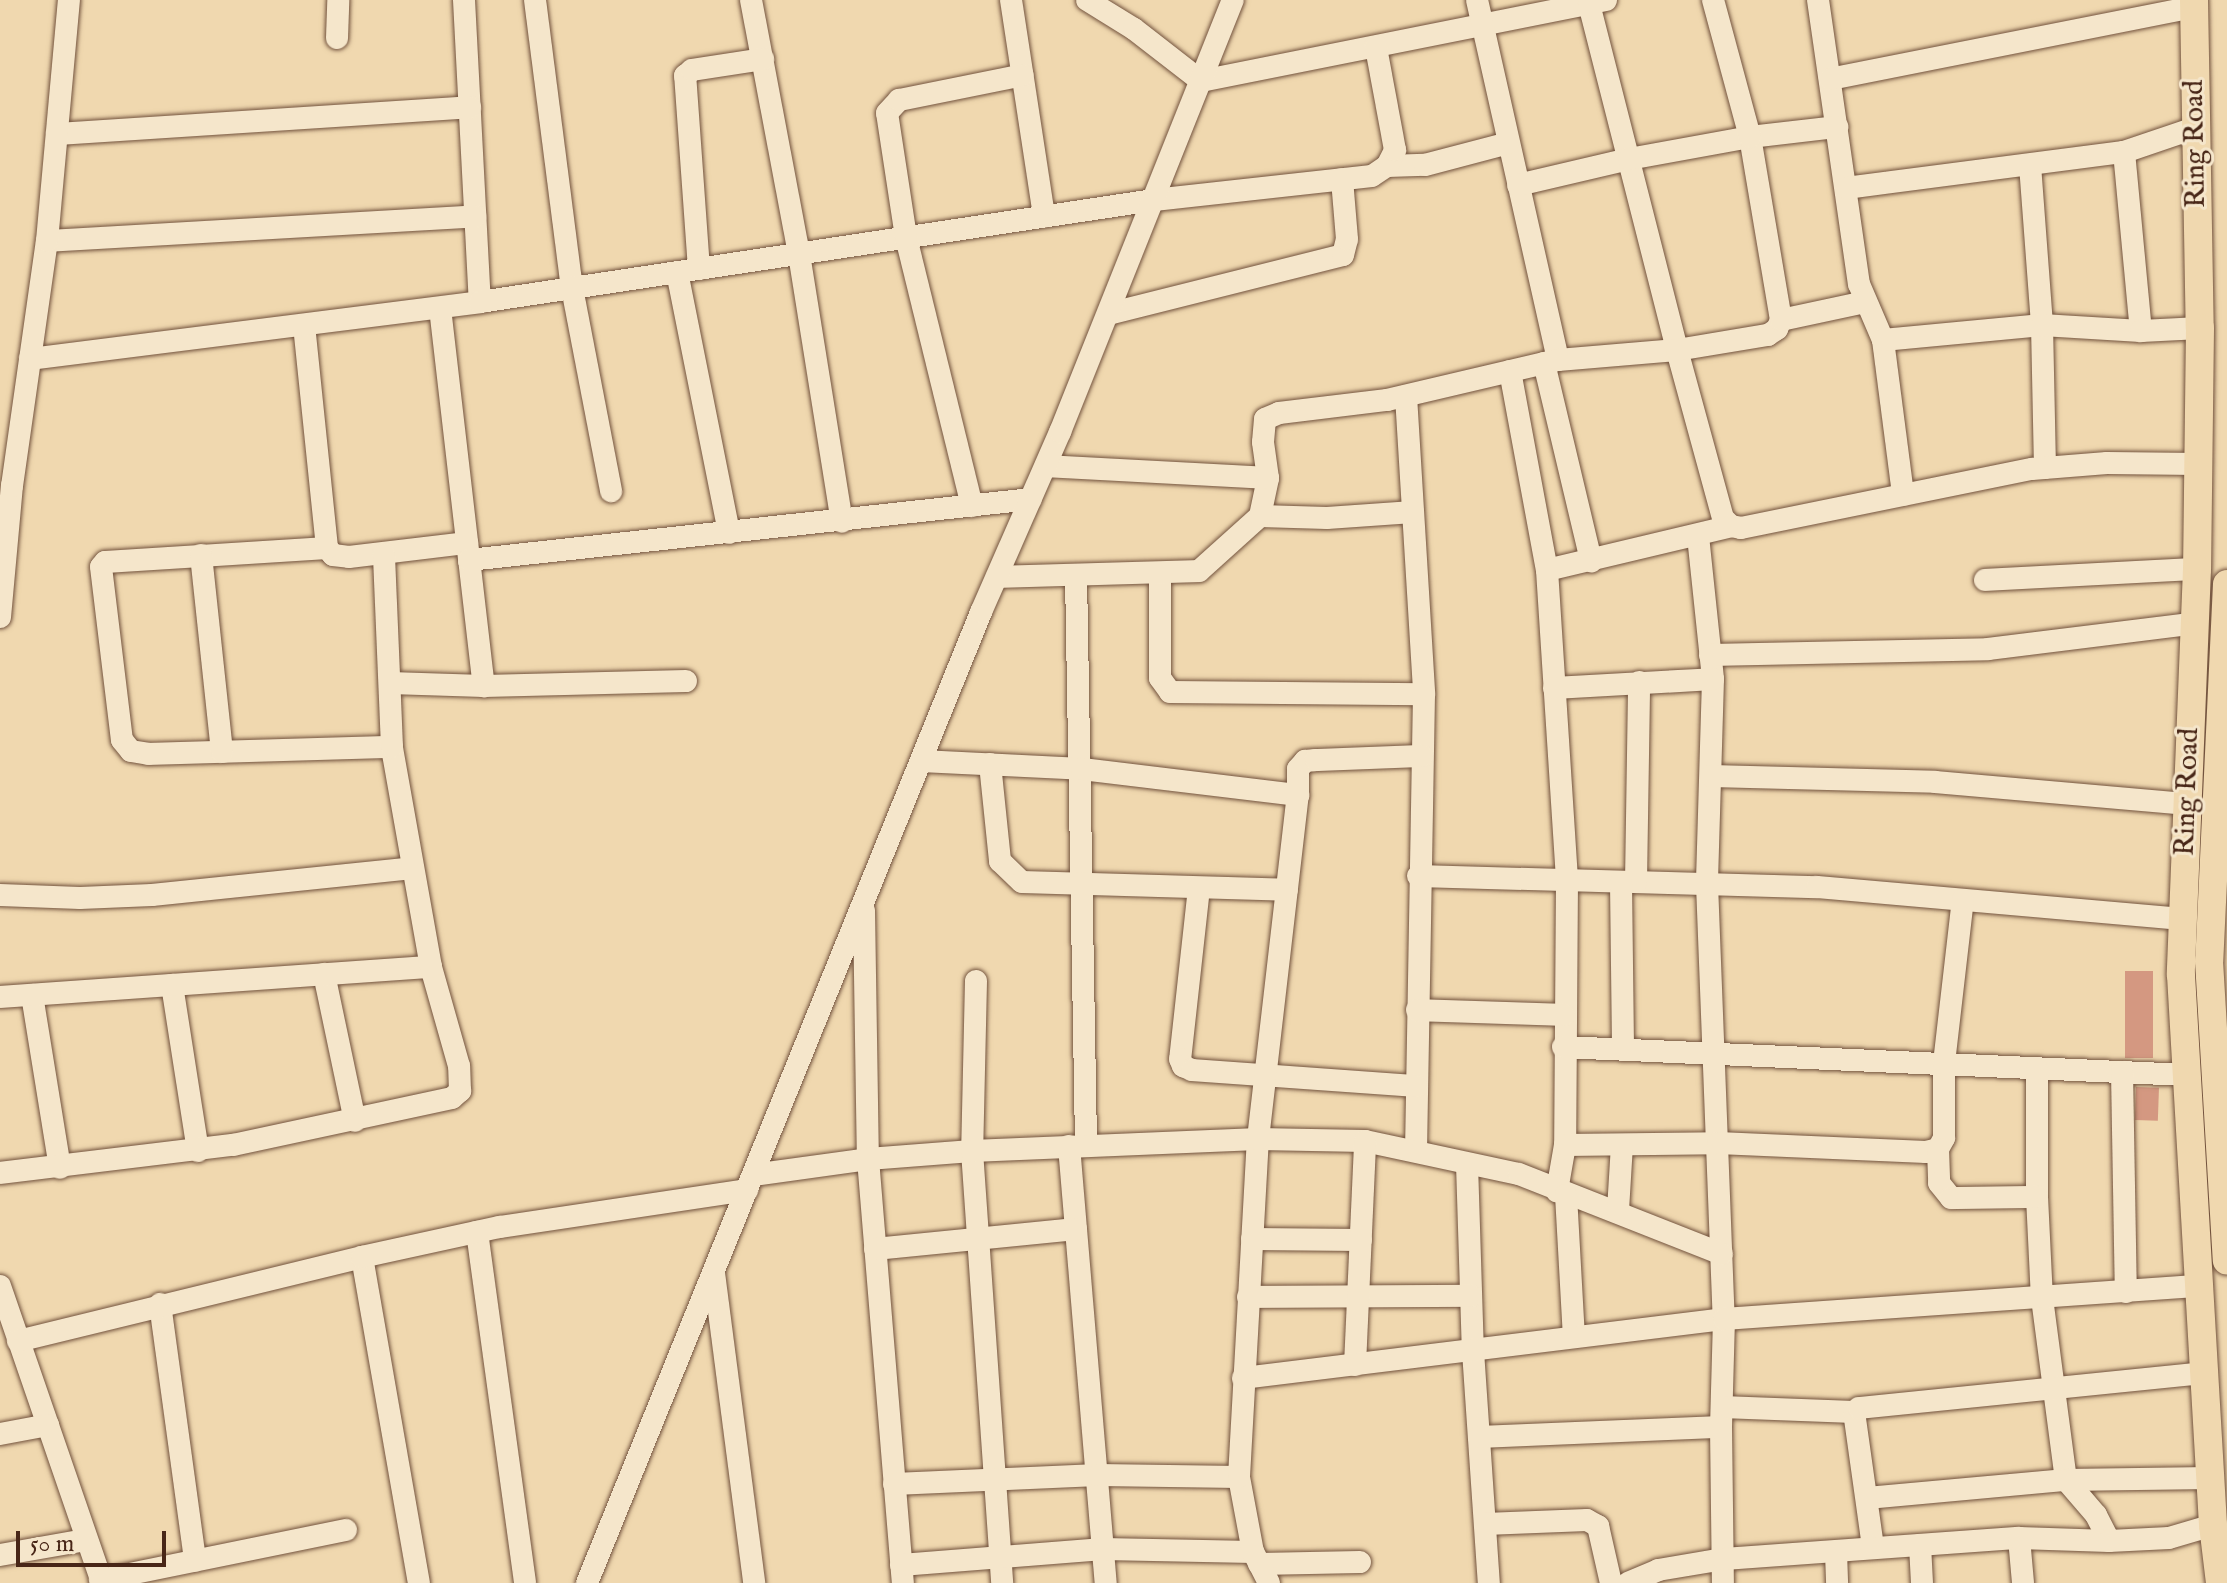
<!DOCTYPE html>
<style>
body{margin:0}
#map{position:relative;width:2227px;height:1583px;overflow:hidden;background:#f0d8af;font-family:"IM FELL English",serif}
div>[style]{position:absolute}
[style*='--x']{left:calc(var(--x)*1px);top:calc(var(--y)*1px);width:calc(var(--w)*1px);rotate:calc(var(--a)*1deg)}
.building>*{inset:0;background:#d49881;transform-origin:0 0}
.roads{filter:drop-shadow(0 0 2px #72523d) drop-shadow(0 0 2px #72523d)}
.minor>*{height:22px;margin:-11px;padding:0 11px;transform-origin:11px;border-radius:11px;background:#f5e6cb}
.major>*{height:28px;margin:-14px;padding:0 14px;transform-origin:14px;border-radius:14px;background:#f0d8af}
span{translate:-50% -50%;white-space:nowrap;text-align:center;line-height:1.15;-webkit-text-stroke:6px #f5e6cb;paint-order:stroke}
.street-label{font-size:28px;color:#482617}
.scale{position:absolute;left:16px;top:1531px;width:150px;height:36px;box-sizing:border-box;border:4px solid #482617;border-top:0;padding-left:10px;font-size:24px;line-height:28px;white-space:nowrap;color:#482617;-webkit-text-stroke:6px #f5e6cb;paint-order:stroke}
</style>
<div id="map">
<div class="building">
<div style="left:2125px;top:971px;width:28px;height:87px"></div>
<div style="left:2136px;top:1087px;width:23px;height:33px;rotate:2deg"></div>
</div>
<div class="roads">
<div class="minor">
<div style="--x:464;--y:0;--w:302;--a:87"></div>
<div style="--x:535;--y:0;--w:290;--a:82.7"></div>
<div style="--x:572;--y:288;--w:207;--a:79.1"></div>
<div style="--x:751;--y:0;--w:258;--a:79.3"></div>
<div style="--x:799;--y:254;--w:271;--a:80.9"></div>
<div style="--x:1011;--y:0;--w:219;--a:81.3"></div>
<div style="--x:1087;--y:0;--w:55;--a:31.7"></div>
<div style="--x:1134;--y:29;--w:85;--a:37.8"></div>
<div style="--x:1201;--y:81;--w:413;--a:-11.3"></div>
<div style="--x:1477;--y:0;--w:369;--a:77.3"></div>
<div style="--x:1818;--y:0;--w:287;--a:81.8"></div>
<div style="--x:1859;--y:284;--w:61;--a:66.8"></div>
<div style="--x:1883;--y:340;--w:156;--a:82.6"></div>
<div style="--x:1589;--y:4;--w:357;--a:75.7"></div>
<div style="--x:1677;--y:350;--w:174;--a:74.7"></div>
<div style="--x:1723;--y:518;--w:11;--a:45"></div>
<div style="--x:337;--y:38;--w:38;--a:-88"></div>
<div style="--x:1830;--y:79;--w:371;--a:-11.2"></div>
<div style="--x:57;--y:134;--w:414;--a:-3.7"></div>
<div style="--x:2124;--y:152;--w:180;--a:84.6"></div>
<div style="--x:2030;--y:165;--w:160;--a:85.7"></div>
<div style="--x:2042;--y:325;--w:143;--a:88.8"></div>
<div style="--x:1387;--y:166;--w:38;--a:-2"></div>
<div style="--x:1425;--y:165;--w:86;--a:-14.8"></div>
<div style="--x:1518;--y:185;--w:114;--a:-13.2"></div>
<div style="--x:1629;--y:159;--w:123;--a:-10.3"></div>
<div style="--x:1750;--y:137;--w:88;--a:-6.6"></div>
<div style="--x:1846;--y:188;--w:280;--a:-7.4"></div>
<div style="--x:2124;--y:152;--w:75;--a:-18.7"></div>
<div style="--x:47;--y:241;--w:429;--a:-3.3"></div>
<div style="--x:699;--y:269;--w:194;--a:-94.1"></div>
<div style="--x:685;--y:76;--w:9;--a:-41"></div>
<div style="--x:692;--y:70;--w:72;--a:-8.8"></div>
<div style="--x:677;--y:272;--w:266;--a:78.7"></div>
<div style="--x:440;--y:308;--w:381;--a:83.4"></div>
<div style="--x:1108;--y:314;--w:242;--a:-14.1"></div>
<div style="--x:1343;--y:255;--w:16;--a:-76"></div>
<div style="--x:1347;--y:239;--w:60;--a:-94.8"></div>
<div style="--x:1781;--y:320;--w:86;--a:-12.1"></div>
<div style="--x:304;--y:325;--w:224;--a:84.1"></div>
<div style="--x:327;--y:548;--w:9;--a:49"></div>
<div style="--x:333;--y:555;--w:16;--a:7"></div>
<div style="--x:349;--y:557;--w:119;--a:-6.8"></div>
<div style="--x:1883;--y:340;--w:160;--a:-5.4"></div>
<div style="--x:2042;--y:325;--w:99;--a:3.5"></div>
<div style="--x:2141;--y:331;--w:59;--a:-2.9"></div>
<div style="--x:30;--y:359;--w:454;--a:-7.2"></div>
<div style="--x:480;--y:302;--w:682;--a:-8.61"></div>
<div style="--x:1154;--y:200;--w:219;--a:-6.3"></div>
<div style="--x:1372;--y:176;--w:18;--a:-34"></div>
<div style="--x:1387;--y:166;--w:18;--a:-63"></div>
<div style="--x:1395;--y:150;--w:105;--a:-100.5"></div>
<div style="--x:1544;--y:363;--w:204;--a:76.6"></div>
<div style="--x:1510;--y:371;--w:202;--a:79.5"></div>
<div style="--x:1547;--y:570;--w:311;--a:86.3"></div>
<div style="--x:1567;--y:880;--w:265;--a:90.4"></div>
<div style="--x:1565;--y:1145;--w:47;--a:99.9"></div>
<div style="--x:1406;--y:396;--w:299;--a:86.5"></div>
<div style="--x:1424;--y:694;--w:457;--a:91"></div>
<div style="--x:1046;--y:466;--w:222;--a:3.1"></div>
<div style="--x:972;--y:506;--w:277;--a:-103.8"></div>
<div style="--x:906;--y:237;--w:125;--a:-98.7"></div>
<div style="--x:887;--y:113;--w:18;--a:-47"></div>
<div style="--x:899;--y:100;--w:126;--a:-11.4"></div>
<div style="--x:1260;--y:516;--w:67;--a:1.7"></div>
<div style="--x:1327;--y:518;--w:86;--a:-4"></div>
<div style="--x:1698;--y:536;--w:144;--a:84"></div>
<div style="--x:1713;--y:679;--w:205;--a:91.7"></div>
<div style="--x:1707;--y:884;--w:435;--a:87.8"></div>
<div style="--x:1724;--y:1319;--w:108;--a:91.6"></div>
<div style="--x:1721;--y:1427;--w:156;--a:89.3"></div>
<div style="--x:327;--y:548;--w:222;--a:176.4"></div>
<div style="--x:105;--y:562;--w:6;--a:129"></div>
<div style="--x:101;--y:567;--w:174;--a:83.1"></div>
<div style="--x:122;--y:740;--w:14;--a:51"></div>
<div style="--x:131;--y:751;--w:18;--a:9"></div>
<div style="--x:149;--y:754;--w:243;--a:-1.7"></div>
<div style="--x:201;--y:555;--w:198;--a:83.9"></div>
<div style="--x:469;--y:560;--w:565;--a:-6.19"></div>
<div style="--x:1547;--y:570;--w:189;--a:-13.4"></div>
<div style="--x:1731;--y:526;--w:10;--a:11"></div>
<div style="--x:1741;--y:528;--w:297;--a:-11.5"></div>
<div style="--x:2032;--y:469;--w:75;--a:-4.6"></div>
<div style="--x:2107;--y:463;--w:91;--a:0.6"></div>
<div style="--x:1160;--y:574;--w:104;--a:90"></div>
<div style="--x:1160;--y:678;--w:17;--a:54"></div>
<div style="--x:1170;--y:692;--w:254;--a:0.5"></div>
<div style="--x:1076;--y:575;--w:570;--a:88.99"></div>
<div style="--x:997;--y:577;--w:202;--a:-1.7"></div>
<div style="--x:1199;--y:571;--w:82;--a:-42"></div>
<div style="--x:1260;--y:516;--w:39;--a:-78"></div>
<div style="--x:1268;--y:478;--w:36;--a:-98"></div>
<div style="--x:1263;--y:442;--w:23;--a:-85"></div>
<div style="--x:1265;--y:419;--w:15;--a:-23"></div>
<div style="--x:1279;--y:413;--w:109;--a:-6.9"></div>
<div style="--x:1387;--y:400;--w:176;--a:-13.2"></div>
<div style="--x:1558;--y:360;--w:119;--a:-4.8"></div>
<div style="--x:1677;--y:350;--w:92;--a:-9.4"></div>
<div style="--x:1768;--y:335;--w:11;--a:-34"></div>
<div style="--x:1777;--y:329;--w:10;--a:-66"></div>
<div style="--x:1781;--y:320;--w:186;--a:-99.6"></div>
<div style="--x:1750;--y:137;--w:142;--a:-105.1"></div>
<div style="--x:1985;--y:580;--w:212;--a:-3"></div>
<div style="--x:0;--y:617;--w:132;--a:-84.8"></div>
<div style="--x:12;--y:486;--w:247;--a:-81.9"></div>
<div style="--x:47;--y:241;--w:242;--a:-84.8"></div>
<div style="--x:1710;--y:655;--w:278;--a:-1.2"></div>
<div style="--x:1988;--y:649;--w:210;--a:-7.1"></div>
<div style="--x:390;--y:683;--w:94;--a:1.8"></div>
<div style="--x:484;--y:686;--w:202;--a:-1.4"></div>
<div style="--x:1554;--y:688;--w:159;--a:-3.2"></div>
<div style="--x:921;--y:761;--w:161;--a:2.8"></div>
<div style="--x:1082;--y:769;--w:218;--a:6.9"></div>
<div style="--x:990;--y:764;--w:98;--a:84.1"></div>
<div style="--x:1000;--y:861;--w:30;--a:44"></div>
<div style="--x:1022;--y:882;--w:265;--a:1.7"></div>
<div style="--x:1711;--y:776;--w:224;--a:1.5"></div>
<div style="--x:1935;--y:782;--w:254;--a:5"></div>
<div style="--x:1418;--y:876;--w:399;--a:1.6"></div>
<div style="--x:1817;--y:887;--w:367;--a:5"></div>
<div style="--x:1636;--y:882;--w:200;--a:-89.1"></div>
<div style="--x:1621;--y:883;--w:167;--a:89.3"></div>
<div style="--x:1199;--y:888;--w:172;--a:96.3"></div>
<div style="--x:1180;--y:1059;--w:8;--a:67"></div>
<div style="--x:1183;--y:1066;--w:10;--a:24"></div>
<div style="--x:1192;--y:1070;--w:225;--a:4.1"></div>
<div style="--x:0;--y:895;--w:80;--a:2.1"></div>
<div style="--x:80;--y:898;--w:72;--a:-2.4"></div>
<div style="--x:152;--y:895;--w:262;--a:-5.9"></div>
<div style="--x:864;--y:911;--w:248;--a:89.1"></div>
<div style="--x:868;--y:1159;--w:425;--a:85.3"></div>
<div style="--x:324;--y:974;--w:150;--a:78.1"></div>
<div style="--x:976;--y:981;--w:170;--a:91.3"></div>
<div style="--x:972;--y:1151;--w:433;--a:86"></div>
<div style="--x:172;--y:985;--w:168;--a:81.1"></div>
<div style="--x:32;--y:995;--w:175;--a:80.8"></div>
<div style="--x:0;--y:997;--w:432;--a:-4"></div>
<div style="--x:1417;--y:1010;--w:147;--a:1.9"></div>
<div style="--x:1563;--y:1047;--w:625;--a:2.57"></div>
<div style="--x:2037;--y:1069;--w:128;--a:90"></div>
<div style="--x:2037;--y:1197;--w:101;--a:87.2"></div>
<div style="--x:2042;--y:1298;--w:184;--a:82.5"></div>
<div style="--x:2066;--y:1480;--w:46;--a:49.4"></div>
<div style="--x:2096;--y:1515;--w:29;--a:63"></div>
<div style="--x:2122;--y:1072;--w:220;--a:89"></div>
<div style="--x:1565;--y:1145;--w:153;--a:-0.7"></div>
<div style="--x:1718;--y:1143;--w:208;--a:2.5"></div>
<div style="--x:1926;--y:1152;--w:12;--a:-14"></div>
<div style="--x:1938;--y:1149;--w:13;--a:-61"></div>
<div style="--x:1944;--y:1138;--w:75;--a:-90"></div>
<div style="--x:1944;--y:1063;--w:164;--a:-83.4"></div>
<div style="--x:1069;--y:1146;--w:439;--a:85.2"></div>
<div style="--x:1938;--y:1149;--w:34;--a:88"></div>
<div style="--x:1939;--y:1183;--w:19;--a:51"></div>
<div style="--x:1951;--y:1198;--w:86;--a:-0.7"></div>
<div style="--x:1467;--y:1164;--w:187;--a:88.2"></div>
<div style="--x:1473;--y:1351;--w:233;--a:86.1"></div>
<div style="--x:0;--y:1173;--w:235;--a:-6.9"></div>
<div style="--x:233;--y:1145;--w:224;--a:-12.1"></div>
<div style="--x:452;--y:1098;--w:11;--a:-41"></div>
<div style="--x:460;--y:1091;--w:25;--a:-92"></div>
<div style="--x:459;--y:1066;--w:103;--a:-105.8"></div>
<div style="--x:431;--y:967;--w:223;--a:-100.1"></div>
<div style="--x:392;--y:747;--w:193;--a:-92.4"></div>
<div style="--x:753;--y:1175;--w:116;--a:-7.9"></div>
<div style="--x:868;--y:1159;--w:104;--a:-4.4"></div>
<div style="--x:972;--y:1151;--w:286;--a:-2.4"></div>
<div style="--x:1258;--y:1139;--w:107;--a:1.1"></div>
<div style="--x:1365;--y:1141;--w:157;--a:12.1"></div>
<div style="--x:1519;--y:1174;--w:218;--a:21.5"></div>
<div style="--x:1566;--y:1195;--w:142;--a:86.8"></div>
<div style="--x:1618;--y:1210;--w:65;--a:-86.5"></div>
<div style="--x:477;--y:1232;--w:354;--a:82.2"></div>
<div style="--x:1252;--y:1239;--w:109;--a:0.5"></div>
<div style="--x:875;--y:1249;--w:202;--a:-5.7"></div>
<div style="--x:362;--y:1257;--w:331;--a:80.1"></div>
<div style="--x:714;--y:1273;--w:313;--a:82.6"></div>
<div style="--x:0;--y:1286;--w:314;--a:71"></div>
<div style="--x:1248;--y:1297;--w:223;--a:-0.3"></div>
<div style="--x:160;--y:1304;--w:259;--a:82.2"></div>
<div style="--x:18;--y:1341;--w:354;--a:-13.7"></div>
<div style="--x:362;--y:1257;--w:141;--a:-12.3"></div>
<div style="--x:500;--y:1227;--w:250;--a:-8.5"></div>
<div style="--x:1355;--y:1365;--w:224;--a:-87.4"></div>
<div style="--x:1243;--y:1378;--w:485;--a:-7"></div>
<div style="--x:1724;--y:1319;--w:476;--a:-4"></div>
<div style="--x:1722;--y:1407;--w:132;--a:2.2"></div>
<div style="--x:0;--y:1434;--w:49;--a:-10.6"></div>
<div style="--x:1479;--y:1437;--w:242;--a:-2.4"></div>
<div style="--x:894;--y:1484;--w:204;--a:-2.5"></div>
<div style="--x:1098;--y:1475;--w:141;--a:0.8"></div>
<div style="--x:1867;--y:1498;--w:200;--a:-5.2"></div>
<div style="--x:2066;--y:1480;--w:144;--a:-0.8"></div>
<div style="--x:1485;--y:1524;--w:102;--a:-2.2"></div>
<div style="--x:1587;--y:1520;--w:13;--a:29"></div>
<div style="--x:1598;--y:1526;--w:58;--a:77.2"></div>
<div style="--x:2019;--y:1538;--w:45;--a:84.9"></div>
<div style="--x:1920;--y:1545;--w:38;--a:87"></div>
<div style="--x:1873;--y:1547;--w:136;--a:-98"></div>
<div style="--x:1854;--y:1412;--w:6;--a:-39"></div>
<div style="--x:1859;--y:1408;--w:347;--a:-5.8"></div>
<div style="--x:1836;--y:1552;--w:31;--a:88"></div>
<div style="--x:0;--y:1555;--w:86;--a:-10"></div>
<div style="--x:1259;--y:1564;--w:101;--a:-1.1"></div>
<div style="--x:901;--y:1565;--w:203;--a:-4.5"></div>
<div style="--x:1103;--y:1549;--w:150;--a:1.1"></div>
<div style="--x:100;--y:1580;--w:251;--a:-11.5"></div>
<div style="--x:587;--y:1583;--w:1048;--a:-67.91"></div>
<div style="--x:981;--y:612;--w:197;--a:-66.3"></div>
<div style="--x:1060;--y:432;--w:465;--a:-68.2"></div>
<div style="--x:1269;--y:1583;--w:35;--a:-117"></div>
<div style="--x:1253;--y:1552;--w:76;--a:-100.6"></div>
<div style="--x:1239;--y:1477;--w:339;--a:-86.8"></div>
<div style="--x:1258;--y:1139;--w:346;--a:-83.4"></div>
<div style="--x:1298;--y:795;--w:26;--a:-90"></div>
<div style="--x:1298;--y:769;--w:11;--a:-49"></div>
<div style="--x:1305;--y:761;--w:11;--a:-5"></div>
<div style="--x:1316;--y:760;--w:106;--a:-2.2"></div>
<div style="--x:1628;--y:1583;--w:33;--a:-23"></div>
<div style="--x:1658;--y:1570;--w:67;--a:-9.5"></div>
<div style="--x:1724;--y:1559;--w:296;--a:-4.1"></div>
<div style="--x:2019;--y:1538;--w:90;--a:1.9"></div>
<div style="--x:2109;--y:1541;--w:60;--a:-2.9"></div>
<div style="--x:2169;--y:1538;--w:46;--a:-16.5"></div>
</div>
<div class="major">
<div style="--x:2194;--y:0;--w:328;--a:89"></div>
<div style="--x:2200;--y:328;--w:241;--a:90.7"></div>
<div style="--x:2197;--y:569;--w:406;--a:92.3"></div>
<div style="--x:2181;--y:975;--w:551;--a:86.67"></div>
<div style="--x:2213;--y:1525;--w:58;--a:83.1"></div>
<div style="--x:2227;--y:584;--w:377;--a:92.7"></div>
<div style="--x:2209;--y:961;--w:300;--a:86.6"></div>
</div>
</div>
<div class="street-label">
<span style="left:2196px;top:144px;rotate:-91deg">Ring Road</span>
<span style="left:2188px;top:792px;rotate:-88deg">Ring Road</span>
</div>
<div class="scale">50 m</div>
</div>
